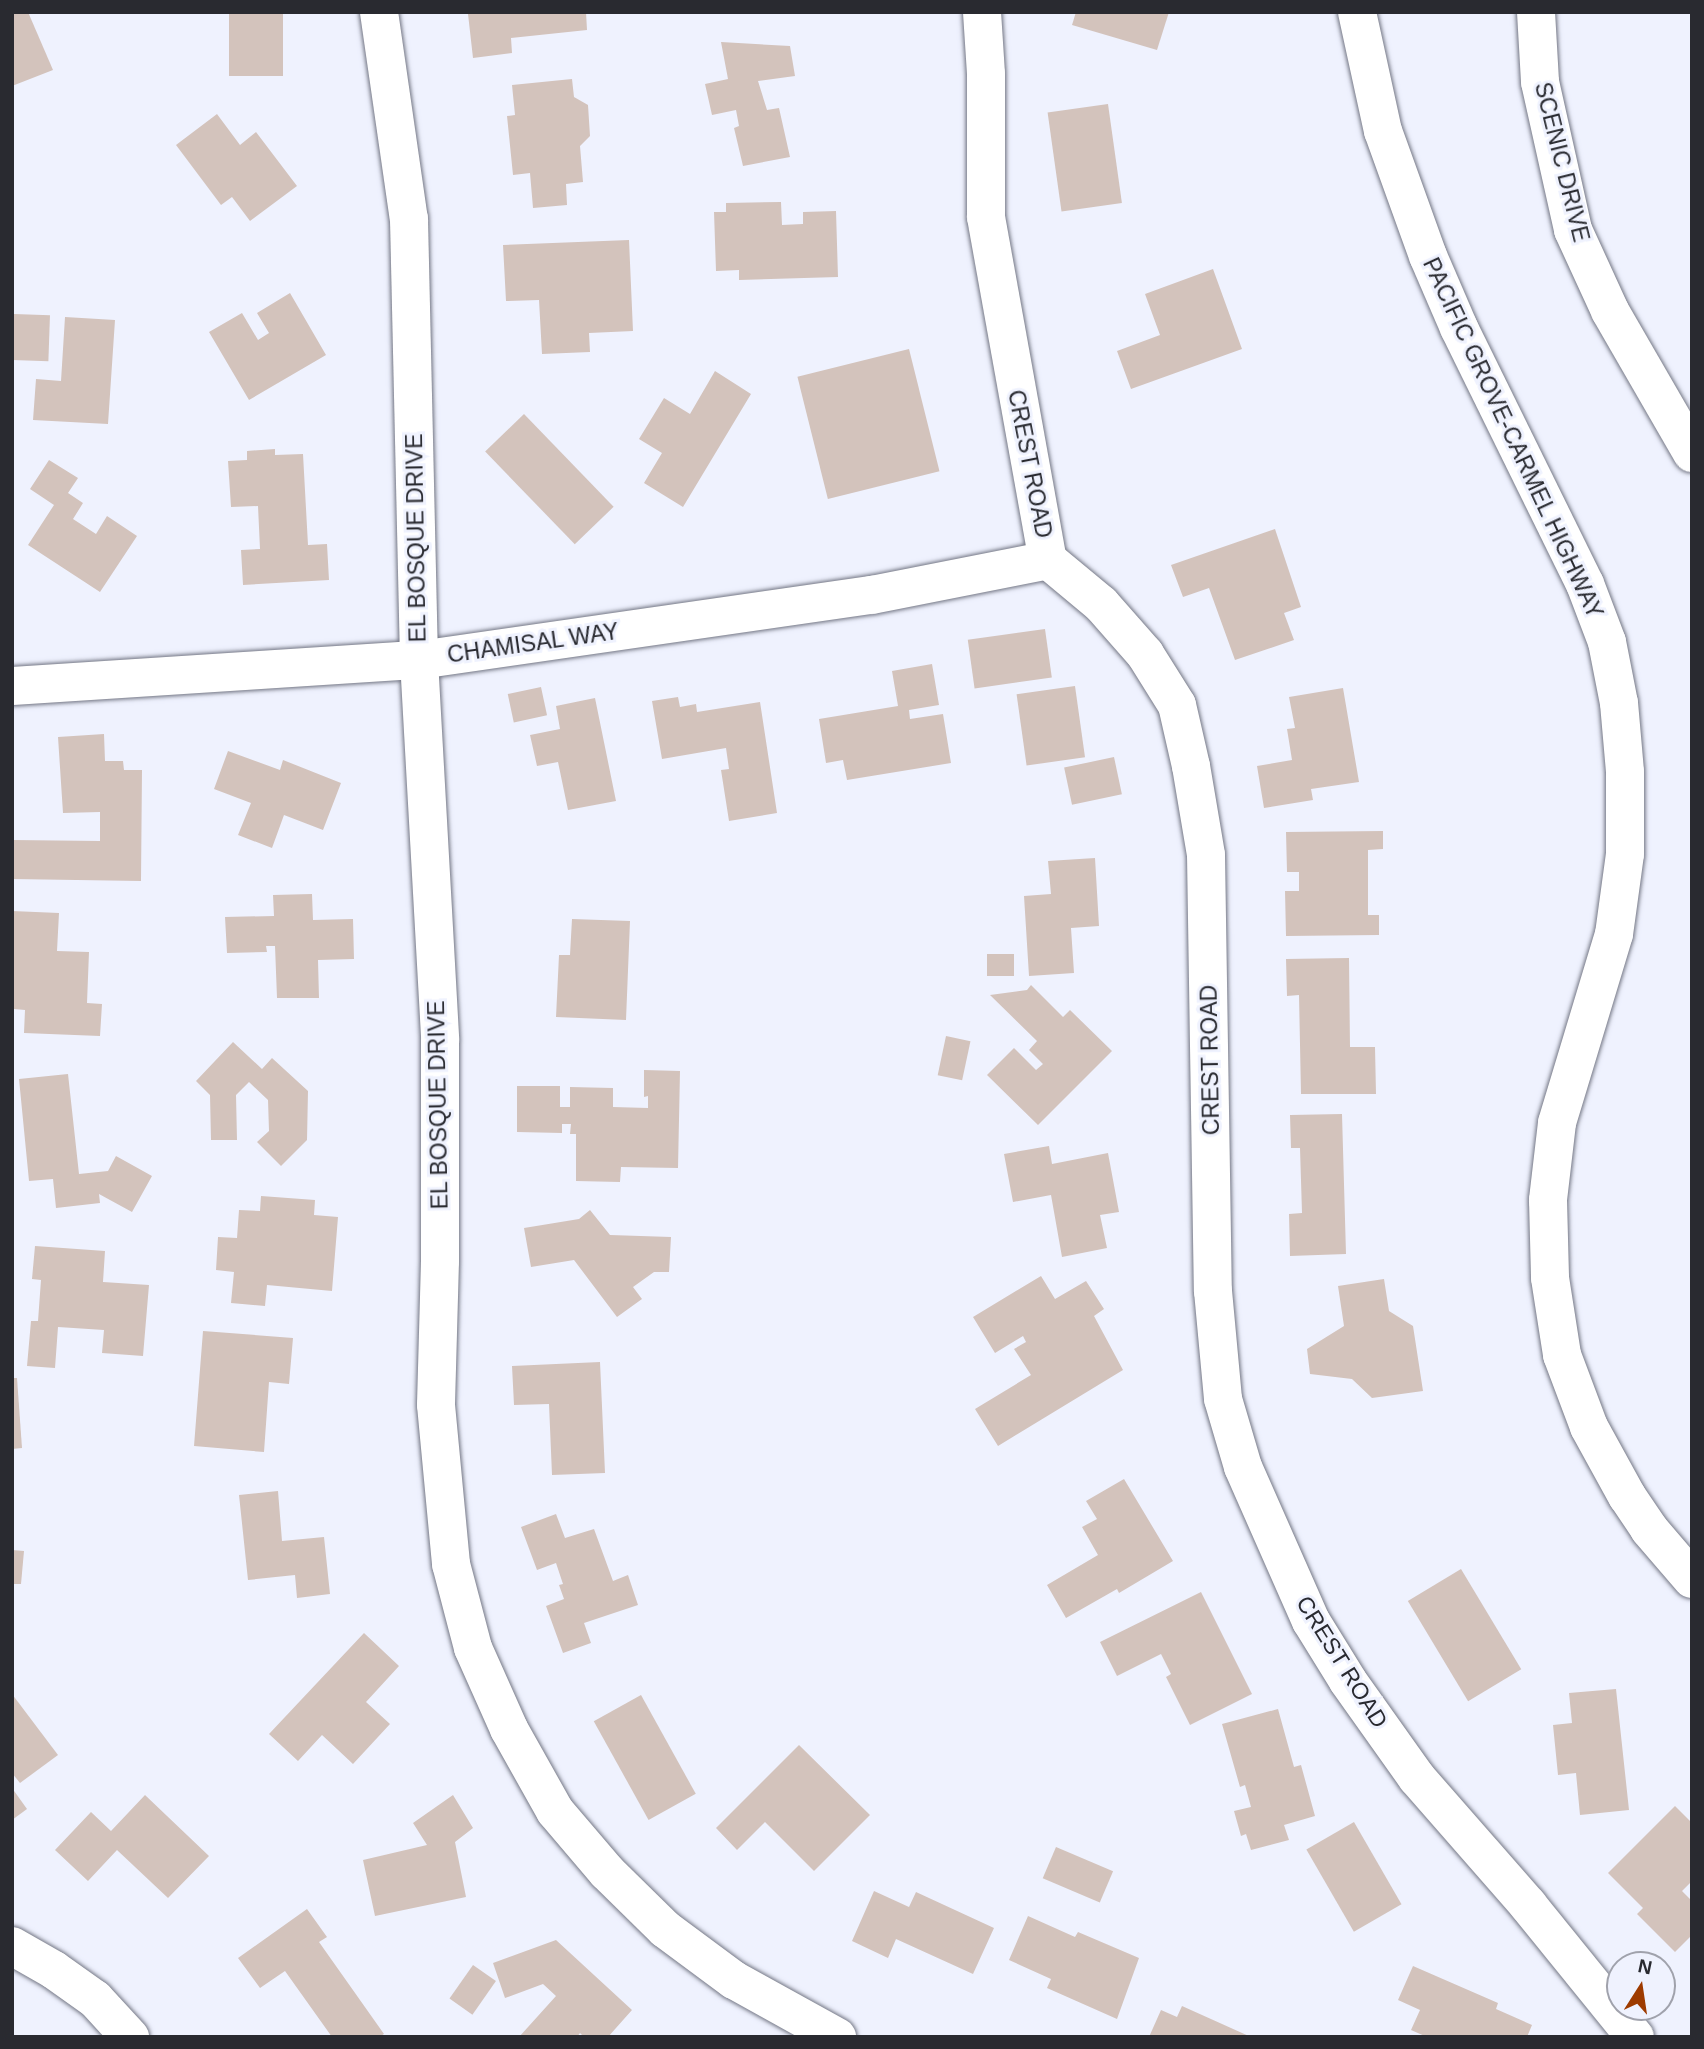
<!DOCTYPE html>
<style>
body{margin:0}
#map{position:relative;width:1704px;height:2049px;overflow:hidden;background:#eff2fe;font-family:Arial,sans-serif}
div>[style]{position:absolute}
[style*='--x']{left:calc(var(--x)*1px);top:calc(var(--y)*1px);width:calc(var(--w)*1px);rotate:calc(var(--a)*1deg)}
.building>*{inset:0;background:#d3c3bc;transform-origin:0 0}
.roads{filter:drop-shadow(0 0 2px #747785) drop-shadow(0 0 2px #747785)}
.minor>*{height:38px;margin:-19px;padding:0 19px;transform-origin:19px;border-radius:19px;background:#fff}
.major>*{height:38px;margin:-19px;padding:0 19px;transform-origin:19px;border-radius:19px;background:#fff}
span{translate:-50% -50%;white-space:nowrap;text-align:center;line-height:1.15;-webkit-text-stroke:6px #eff2fe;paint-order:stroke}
.street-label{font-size:23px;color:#292a30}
.frame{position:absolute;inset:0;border:14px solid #292a30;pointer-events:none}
.north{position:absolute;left:1606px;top:1951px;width:70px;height:70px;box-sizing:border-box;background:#eff2fe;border:2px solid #a0a2ac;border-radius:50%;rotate:12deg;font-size:19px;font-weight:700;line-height:28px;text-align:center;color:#292a30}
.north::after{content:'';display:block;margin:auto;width:24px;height:32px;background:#9e3b00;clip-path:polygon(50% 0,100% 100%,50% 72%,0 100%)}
</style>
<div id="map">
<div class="building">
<div style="clip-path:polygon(12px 12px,28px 12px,53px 70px,12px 86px)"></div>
<div style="left:229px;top:12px;width:54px;height:64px"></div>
<div style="clip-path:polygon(479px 12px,586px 12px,587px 30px,511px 38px,512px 53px,473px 58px,468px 14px)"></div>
<div style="clip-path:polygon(1076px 12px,1169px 12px,1157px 50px,1072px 25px)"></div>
<div style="clip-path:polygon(721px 42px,790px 46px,795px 76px,758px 81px,767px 110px,779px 108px,790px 157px,743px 166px,734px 128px,739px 126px,736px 110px,712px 115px,705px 84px,728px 79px)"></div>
<div style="clip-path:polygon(572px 79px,574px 97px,588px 105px,590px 136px,580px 146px,583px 182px,566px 184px,567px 205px,533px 208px,530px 173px,513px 175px,507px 116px,515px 115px,512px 85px)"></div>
<div style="left:1108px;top:104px;width:100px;height:61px;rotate:82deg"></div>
<div style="clip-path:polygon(217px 114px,240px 145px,256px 132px,297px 186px,250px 221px,232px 197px,221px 205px,176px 145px)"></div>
<div style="clip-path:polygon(781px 202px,782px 225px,803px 224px,803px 212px,836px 211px,838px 277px,739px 280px,739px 270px,716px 271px,714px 212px,726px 212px,726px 203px)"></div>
<div style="clip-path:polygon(629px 240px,633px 331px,589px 333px,590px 352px,542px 354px,539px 300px,506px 301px,503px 245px)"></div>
<div style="clip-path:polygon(1213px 269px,1242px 349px,1131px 389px,1117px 351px,1160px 335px,1145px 294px)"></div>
<div style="clip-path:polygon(290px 293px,326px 355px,249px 400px,209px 332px,242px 313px,258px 340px,269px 333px,257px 313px)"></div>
<div style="left:14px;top:314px;width:36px;height:46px;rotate:2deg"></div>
<div style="clip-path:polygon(65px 317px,115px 320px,108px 424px,33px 420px,36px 379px,61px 381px)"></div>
<div style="left:909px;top:349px;width:126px;height:115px;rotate:76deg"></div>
<div style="clip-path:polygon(715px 371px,751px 394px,683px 507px,644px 483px,662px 453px,639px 439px,664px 398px,690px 414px)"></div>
<div style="left:524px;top:414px;width:129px;height:54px;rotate:46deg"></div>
<div style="clip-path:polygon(275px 449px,275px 455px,303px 454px,308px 545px,327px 544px,329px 580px,243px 585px,241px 550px,260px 549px,258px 506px,231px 507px,228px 461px,247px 460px,247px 451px)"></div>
<div style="clip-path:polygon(49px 460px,78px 478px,68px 493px,83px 503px,73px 519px,96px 534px,107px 516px,137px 536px,100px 592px,28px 545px,54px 505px,30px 489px)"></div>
<div style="clip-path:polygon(1275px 529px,1301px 607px,1284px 613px,1294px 640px,1235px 660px,1209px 588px,1183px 597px,1171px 565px)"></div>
<div style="left:1045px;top:629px;width:49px;height:78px;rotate:82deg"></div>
<div style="clip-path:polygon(932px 664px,939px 705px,909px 710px,910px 719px,943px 714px,951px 763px,847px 780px,843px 760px,826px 763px,819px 719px,898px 706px,892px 671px)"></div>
<div style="left:1075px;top:686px;width:72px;height:59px;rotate:82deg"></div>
<div style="left:541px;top:687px;width:29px;height:34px;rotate:78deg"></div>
<div style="clip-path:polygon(1343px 688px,1359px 782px,1311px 789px,1313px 800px,1264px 808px,1257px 766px,1292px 760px,1287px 729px,1295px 728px,1289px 697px)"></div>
<div style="clip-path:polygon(678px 697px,680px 707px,696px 704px,697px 712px,760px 702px,777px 813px,729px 821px,721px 770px,729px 769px,726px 748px,662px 759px,652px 701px)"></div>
<div style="clip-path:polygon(595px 698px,616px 801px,568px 810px,558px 762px,537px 766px,530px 735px,560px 729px,556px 706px)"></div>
<div style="clip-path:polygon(104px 734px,105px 761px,123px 761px,124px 770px,142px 770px,141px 881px,12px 879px,12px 840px,100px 841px,100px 812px,63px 813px,58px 737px)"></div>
<div style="clip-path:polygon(228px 751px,280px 770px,283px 760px,341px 783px,323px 830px,284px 815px,272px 848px,238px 835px,251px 803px,214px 789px)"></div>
<div style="left:1114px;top:757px;width:38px;height:51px;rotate:78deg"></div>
<div style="clip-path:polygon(1383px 831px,1383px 849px,1368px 850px,1368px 915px,1379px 915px,1379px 935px,1286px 936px,1285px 891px,1299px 891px,1299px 872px,1287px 872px,1286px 832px)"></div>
<div style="clip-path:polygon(1095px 858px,1099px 926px,1071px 928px,1074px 973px,1029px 976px,1024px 896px,1051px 894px,1048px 861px)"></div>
<div style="clip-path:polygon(312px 894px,313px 920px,353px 919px,354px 959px,318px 960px,319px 998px,277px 998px,275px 946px,266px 946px,267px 952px,227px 953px,225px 917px,274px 916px,273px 895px)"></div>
<div style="clip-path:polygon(12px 911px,59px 913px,57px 951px,89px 952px,87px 1003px,102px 1004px,100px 1036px,24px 1033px,25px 1010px,14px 1009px)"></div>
<div style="clip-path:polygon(572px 919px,630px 921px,626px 1020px,556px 1017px,559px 955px,570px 955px)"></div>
<div style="left:987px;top:954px;width:27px;height:22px"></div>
<div style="clip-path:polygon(1349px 958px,1350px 1047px,1375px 1047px,1376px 1094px,1301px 1094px,1299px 995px,1287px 996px,1286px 959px)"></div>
<div style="clip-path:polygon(1031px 985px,1063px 1017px,1070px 1010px,1112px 1051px,1038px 1125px,987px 1075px,1014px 1048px,1036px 1070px,1043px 1064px,1029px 1050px,1037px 1041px,990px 995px,1027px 990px)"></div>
<div style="left:946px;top:1036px;width:25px;height:40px;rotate:12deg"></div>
<div style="clip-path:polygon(233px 1042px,262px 1069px,272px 1058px,308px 1091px,307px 1140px,281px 1166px,257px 1142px,269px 1131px,268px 1100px,249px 1082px,236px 1095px,237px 1140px,211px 1140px,210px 1095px,196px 1081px)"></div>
<div style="clip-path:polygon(644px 1070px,680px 1071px,678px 1168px,621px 1167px,620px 1182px,576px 1181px,576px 1134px,570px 1134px,571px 1124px,562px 1124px,562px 1133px,517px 1132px,517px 1086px,560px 1086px,560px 1107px,570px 1107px,570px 1087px,613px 1088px,613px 1107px,648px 1108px,648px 1096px,644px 1097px)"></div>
<div style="clip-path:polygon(68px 1074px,79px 1174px,108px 1171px,116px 1156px,152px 1176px,132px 1212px,99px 1194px,100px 1203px,56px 1208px,53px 1179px,29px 1181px,19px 1079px)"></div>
<div style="clip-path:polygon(1342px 1114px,1346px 1254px,1290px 1256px,1289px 1214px,1302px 1213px,1300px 1148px,1291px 1148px,1290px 1115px)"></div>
<div style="clip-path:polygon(1049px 1146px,1052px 1164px,1108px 1153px,1119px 1212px,1100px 1215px,1107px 1248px,1062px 1257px,1051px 1195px,1013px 1202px,1004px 1154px)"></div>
<div style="clip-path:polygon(261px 1196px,315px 1200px,314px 1215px,338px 1217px,332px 1291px,267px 1285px,265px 1306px,231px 1303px,234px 1272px,216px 1270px,218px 1237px,237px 1238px,239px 1210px,260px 1211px)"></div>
<div style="clip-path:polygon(590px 1210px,610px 1235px,671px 1237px,669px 1272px,654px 1272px,633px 1287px,642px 1299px,617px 1317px,574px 1260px,531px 1267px,524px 1228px,579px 1219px)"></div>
<div style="clip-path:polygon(35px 1246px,105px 1251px,103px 1282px,149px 1285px,143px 1356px,102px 1353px,104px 1330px,58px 1327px,55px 1368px,27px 1366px,31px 1321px,38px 1321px,41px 1280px,32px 1279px)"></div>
<div style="clip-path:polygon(1041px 1276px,1055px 1299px,1086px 1281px,1104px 1309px,1094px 1316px,1123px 1370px,998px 1446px,975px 1409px,1031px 1375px,1014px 1349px,1026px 1342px,1023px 1336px,995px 1353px,973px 1317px)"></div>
<div style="clip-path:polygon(1384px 1279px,1389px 1311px,1413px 1326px,1423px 1391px,1372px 1398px,1352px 1379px,1310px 1374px,1307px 1349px,1344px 1326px,1338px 1286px)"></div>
<div style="clip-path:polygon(203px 1331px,293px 1338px,289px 1384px,269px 1382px,264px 1452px,194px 1446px)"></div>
<div style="clip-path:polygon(600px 1362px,605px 1473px,552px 1475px,549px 1404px,514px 1405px,512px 1366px)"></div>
<div style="clip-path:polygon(12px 1378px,17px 1378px,22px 1448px,12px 1449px)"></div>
<div style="clip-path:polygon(1124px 1479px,1173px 1561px,1119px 1593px,1117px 1589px,1066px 1618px,1047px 1585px,1098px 1555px,1082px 1527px,1097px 1519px,1086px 1501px)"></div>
<div style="clip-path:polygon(278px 1491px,282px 1541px,324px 1537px,330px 1594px,297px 1598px,295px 1575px,248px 1580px,239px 1495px)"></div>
<div style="clip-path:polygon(556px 1514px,565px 1538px,594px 1529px,613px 1581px,628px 1575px,638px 1605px,584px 1623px,591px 1643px,563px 1653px,546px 1606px,564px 1599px,559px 1585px,563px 1584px,556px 1563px,537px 1570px,521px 1527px)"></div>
<div style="clip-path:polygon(12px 1550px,24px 1551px,21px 1584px,12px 1584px)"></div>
<div style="left:1461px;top:1569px;width:117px;height:62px;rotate:59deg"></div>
<div style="clip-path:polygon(1201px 1592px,1252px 1694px,1190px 1725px,1166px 1677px,1171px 1674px,1161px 1654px,1117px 1676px,1100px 1642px)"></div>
<div style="clip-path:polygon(364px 1633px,399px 1666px,366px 1702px,390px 1724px,353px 1764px,322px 1735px,298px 1761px,269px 1734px)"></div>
<div style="clip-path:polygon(1616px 1689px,1629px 1810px,1580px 1815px,1576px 1773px,1558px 1775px,1553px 1725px,1572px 1723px,1569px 1693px)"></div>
<div style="clip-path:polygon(12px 1694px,58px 1755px,20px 1783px,12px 1773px)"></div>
<div style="left:641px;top:1695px;width:113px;height:54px;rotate:61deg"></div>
<div style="clip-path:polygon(1278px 1709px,1294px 1767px,1301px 1765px,1315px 1816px,1284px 1825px,1289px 1840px,1251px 1850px,1246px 1834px,1241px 1836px,1234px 1811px,1251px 1807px,1245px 1785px,1240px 1787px,1222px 1724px)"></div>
<div style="clip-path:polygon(799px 1745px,870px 1815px,814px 1871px,765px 1822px,737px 1850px,716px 1828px)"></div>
<div style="clip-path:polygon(12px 1788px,27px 1809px,12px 1820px)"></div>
<div style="clip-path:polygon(145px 1795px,209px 1856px,168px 1898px,117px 1850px,88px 1881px,55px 1850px,91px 1812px,111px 1831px)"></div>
<div style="clip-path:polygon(453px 1795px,473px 1828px,455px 1842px,466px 1897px,375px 1916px,363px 1860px,427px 1845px,413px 1823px)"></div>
<div style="clip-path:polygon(1675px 1806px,1692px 1823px,1692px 1881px,1682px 1891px,1692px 1901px,1692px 1935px,1675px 1952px,1637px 1914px,1643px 1908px,1608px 1873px)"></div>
<div style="left:1354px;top:1822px;width:95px;height:55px;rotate:60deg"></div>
<div style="left:1056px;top:1847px;width:62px;height:34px;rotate:23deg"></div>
<div style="clip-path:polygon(874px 1891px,909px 1907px,916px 1892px,994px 1928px,973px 1974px,896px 1939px,888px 1958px,852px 1941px)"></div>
<div style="clip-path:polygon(307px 1909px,327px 1937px,319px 1942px,384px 2034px,379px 2037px,332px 2037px,285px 1971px,260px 1988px,238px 1958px)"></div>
<div style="clip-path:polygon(1028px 1916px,1075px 1937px,1078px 1932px,1139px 1958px,1117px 2019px,1047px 1988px,1051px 1979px,1009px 1960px)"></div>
<div style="clip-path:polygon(556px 1940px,632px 2010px,608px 2037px,584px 2037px,580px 2033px,577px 2037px,519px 2037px,556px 1996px,543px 1984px,505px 1998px,493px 1963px)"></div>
<div style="left:473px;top:1965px;width:28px;height:41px;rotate:35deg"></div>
<div style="clip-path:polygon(1413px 1966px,1498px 2003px,1496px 2009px,1532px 2025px,1527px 2037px,1427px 2037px,1411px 2030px,1420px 2010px,1398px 2000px)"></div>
<div style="clip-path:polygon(1182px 2006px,1251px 2037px,1149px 2037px,1161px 2010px,1177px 2017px)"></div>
</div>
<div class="roads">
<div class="minor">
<div style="--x:379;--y:12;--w:209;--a:81.8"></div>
<div style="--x:409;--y:219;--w:441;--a:88.7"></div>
<div style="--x:419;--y:660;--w:381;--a:86.8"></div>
<div style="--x:440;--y:1040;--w:221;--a:90"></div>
<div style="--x:440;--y:1261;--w:144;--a:91.6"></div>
<div style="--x:436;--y:1405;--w:160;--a:84.6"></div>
<div style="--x:451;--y:1564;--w:87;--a:75.3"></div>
<div style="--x:473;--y:1648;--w:89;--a:66"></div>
<div style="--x:509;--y:1729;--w:94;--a:60.7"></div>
<div style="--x:555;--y:1811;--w:80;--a:49.6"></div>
<div style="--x:607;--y:1872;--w:81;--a:44.5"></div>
<div style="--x:665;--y:1929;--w:86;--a:36.5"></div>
<div style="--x:734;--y:1980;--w:118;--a:29"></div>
<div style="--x:982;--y:12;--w:62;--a:86.3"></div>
<div style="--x:986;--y:74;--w:143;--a:90"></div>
<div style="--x:986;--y:217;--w:349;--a:79.8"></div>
<div style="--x:1048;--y:560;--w:69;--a:39.7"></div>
<div style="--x:1101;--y:604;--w:67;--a:48.7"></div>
<div style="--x:1145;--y:654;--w:60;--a:57.9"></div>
<div style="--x:1177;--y:705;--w:63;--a:77.1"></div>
<div style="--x:1191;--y:766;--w:90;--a:80.4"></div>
<div style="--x:1206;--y:855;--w:436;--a:89.1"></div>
<div style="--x:1213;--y:1291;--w:108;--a:84.7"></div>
<div style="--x:1223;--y:1399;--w:71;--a:73.6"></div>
<div style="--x:1243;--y:1467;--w:168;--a:66.2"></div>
<div style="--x:1311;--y:1621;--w:70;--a:58.3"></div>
<div style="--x:1348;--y:1681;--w:119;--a:54.6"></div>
<div style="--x:1417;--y:1778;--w:169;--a:48.8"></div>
<div style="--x:1528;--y:1905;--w:170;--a:51"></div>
<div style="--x:1536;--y:12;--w:70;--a:86.7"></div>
<div style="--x:1540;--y:82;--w:152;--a:77.4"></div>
<div style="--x:1573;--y:230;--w:89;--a:65.4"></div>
<div style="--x:1610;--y:311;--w:164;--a:60"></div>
<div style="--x:12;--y:686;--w:408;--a:-3.7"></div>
<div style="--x:419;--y:660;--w:458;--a:-8.2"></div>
<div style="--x:872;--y:595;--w:179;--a:-11.2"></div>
<div style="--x:12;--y:1946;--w:48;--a:29.7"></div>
<div style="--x:54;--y:1970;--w:50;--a:35.3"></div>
<div style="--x:95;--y:1999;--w:52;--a:47.4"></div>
</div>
<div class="major">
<div style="--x:1357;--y:12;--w:122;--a:77.7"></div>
<div style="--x:1383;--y:131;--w:133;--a:70.2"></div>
<div style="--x:1428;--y:256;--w:78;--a:66.7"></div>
<div style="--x:1459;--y:328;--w:285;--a:63.8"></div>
<div style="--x:1585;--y:584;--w:62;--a:69.2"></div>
<div style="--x:1607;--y:642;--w:62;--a:78.9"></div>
<div style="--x:1619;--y:703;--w:69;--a:85"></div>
<div style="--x:1625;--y:772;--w:82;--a:90"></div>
<div style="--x:1625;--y:854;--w:81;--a:97.8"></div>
<div style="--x:1614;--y:934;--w:197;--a:106.8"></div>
<div style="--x:1557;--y:1123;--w:78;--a:96.7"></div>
<div style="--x:1548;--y:1200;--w:78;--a:88.5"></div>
<div style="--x:1550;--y:1278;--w:78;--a:81.1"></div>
<div style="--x:1562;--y:1355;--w:77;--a:69.4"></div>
<div style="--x:1589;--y:1427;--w:79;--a:61.2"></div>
<div style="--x:1627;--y:1496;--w:40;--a:56"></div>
<div style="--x:1649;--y:1529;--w:66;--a:49.3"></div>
</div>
</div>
<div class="street-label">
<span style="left:1562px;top:162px;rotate:76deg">SCENIC DRIVE</span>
<span style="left:1513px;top:438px;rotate:65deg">PACIFIC GROVE-CARMEL HIGHWAY</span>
<span style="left:1030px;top:464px;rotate:79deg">CREST ROAD</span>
<span style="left:416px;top:538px;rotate:-91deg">EL BOSQUE DRIVE</span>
<span style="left:533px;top:643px;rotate:-8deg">CHAMISAL WAY</span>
<span style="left:1210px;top:1060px;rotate:-91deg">CREST ROAD</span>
<span style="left:438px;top:1105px;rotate:-91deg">EL BOSQUE DRIVE</span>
<span style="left:1342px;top:1662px;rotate:58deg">CREST ROAD</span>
</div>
<div class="frame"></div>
<div class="north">N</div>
</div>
